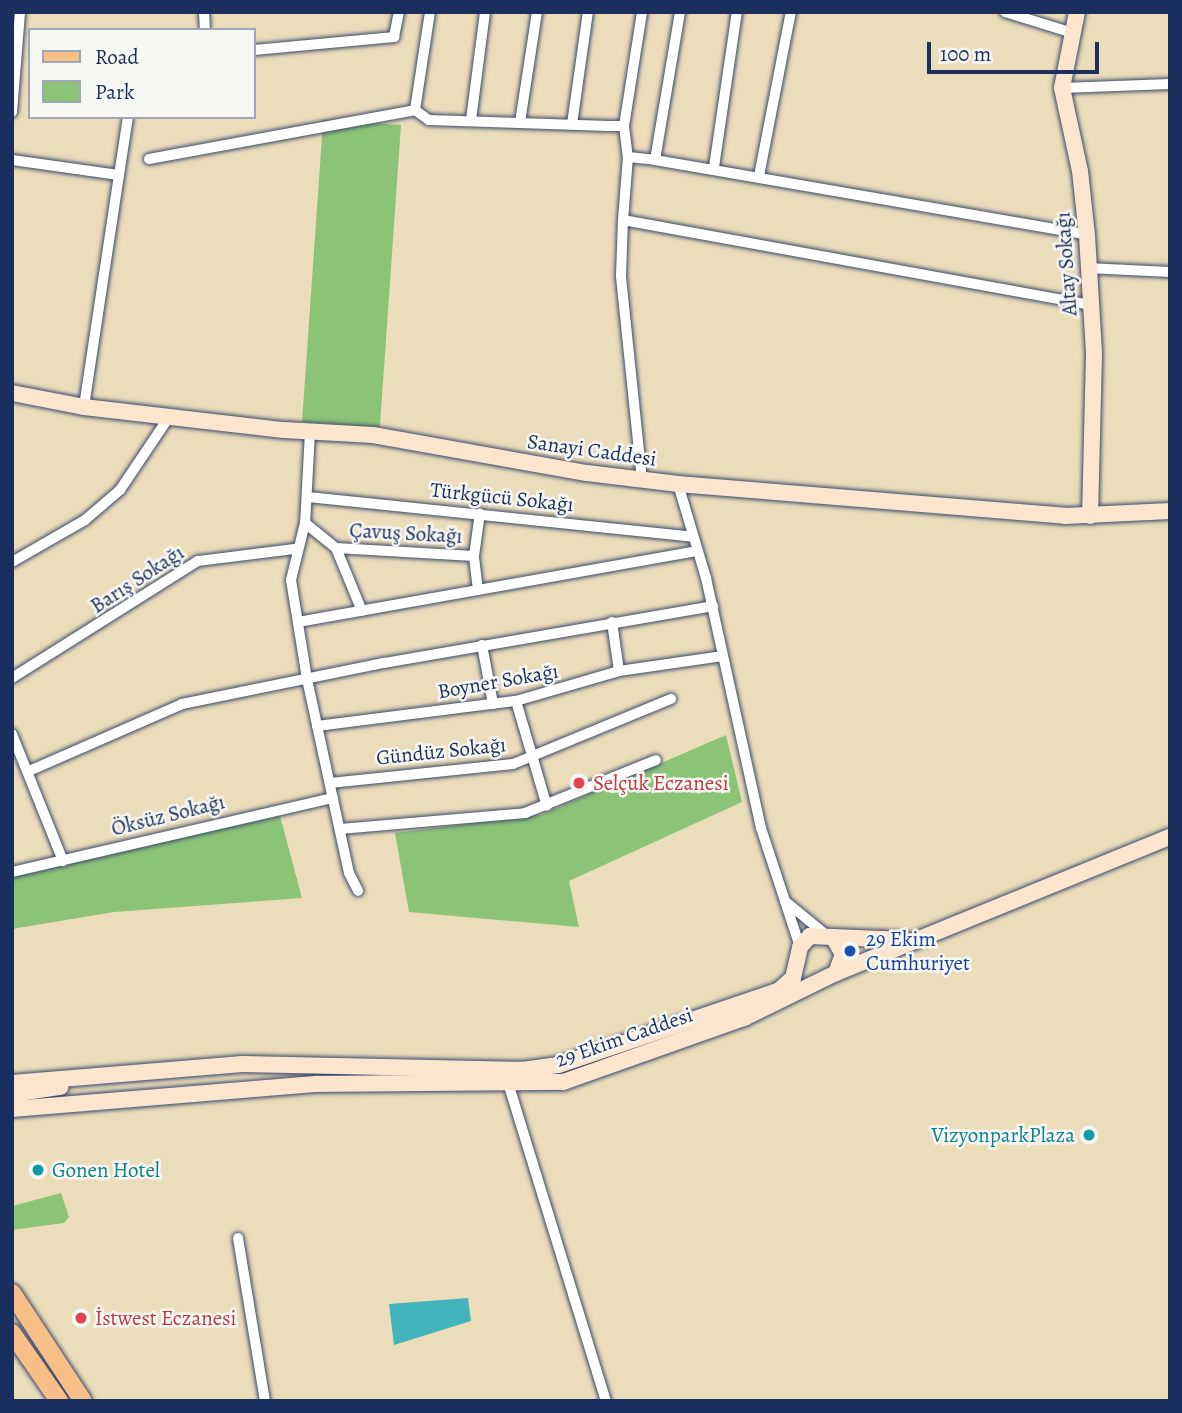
<!DOCTYPE html>
<meta charset="utf-8">
<style>
body{margin:0}
#map{position:relative;width:1182px;height:1413px;overflow:hidden;background:#ecddba;font-family:Alegreya,serif}
div>[style]{position:absolute}
[style*='--x']{left:calc(var(--x)*1px);top:calc(var(--y)*1px);width:calc(var(--w)*1px);rotate:calc(var(--a)*1deg)}
.green>*{inset:0;background:#8cc477;transform-origin:0 0}
.water>*{inset:0;background:#43b3bc}
.roads{filter:drop-shadow(0 0 2px #3a496c) drop-shadow(0 0 2px #3a496c)}
.street>*{height:10px;margin:-5px;padding:0 5px;transform-origin:5px;border-radius:5px;background:#fff}
.secondary>*{height:16px;margin:-8px;padding:0 8px;transform-origin:8px;border-radius:8px;background:#fce5cf}
.primary>*{height:18px;margin:-9px;padding:0 9px;transform-origin:9px;border-radius:9px;background:#f7be88}
.dots>*{width:19px;height:19px;translate:-50% -50%;box-sizing:border-box;border:4px solid #f6f6f2;border-radius:50%}
span{translate:-50% -50%;white-space:nowrap;text-align:center;line-height:1.15;-webkit-text-stroke:5px #f6f6f2;paint-order:stroke}
.street-label{font-size:21px;color:#1b2f5e}
.health-label{font-size:21px;color:#be3a42}
.left{translate:0 -50%;text-align:left}
.transit-label{font-size:21px;color:#164399}
.culture-label{font-size:21px;color:#0d838f}
.right{translate:-100% -50%;text-align:right}
.frame{position:absolute;inset:0;border:14px solid #1b2f5e;pointer-events:none}
.legend{position:absolute;left:28px;top:28px;width:228px;height:91px;box-sizing:border-box;background:#f6f6f2;border:2px solid #9ea6b7;margin:0;padding:9px 12px;list-style:none;font-size:21px;color:#1b2f5e}
.legend li{display:flex;align-items:center;gap:14px;height:35px}
.legend b{width:35px;border:2px solid #9ea6b7}
.scale{position:absolute;left:927px;top:42px;width:172px;height:32px;box-sizing:border-box;border:4px solid #1b2f5e;border-top:0;padding-left:9px;font-size:21px;line-height:24px;white-space:nowrap;color:#1b2f5e;-webkit-text-stroke:5px #f6f6f2;paint-order:stroke}
</style>
<div id="map">
<div class="green">
<div style="left:401px;top:125px;width:303px;height:78px;rotate:94deg"></div>
<div style="clip-path:polygon(726px 735px,742px 802px,569px 881px,579px 927px,409px 912px,395px 833px,541px 815px)"></div>
<div style="clip-path:polygon(280px 816px,302px 898px,114px 912px,12px 929px,12px 874px)"></div>
<div style="clip-path:polygon(61px 1193px,69px 1217px,64px 1223px,12px 1230px,12px 1206px)"></div>
</div>
<div class="water">
<div style="clip-path:polygon(468px 1298px,471px 1321px,394px 1345px,389px 1304px)"></div>
</div>
<div class="roads">
<div class="street">
<div style="--x:204;--y:12;--w:18;--a:87"></div>
<div style="--x:430;--y:12;--w:99;--a:98.7"></div>
<div style="--x:415;--y:110;--w:17;--a:36"></div>
<div style="--x:429;--y:120;--w:180;--a:1.9"></div>
<div style="--x:609;--y:126;--w:15;--a:0"></div>
<div style="--x:624;--y:126;--w:115;--a:-81"></div>
<div style="--x:1005;--y:12;--w:71;--a:17.2"></div>
<div style="--x:254;--y:50;--w:141;--a:-5.3"></div>
<div style="--x:394;--y:37;--w:25;--a:-79"></div>
<div style="--x:1062;--y:88;--w:108;--a:-2.1"></div>
<div style="--x:12;--y:112;--w:100;--a:-85.4"></div>
<div style="--x:471;--y:120;--w:109;--a:-82.6"></div>
<div style="--x:520;--y:122;--w:111;--a:-81.2"></div>
<div style="--x:572;--y:124;--w:113;--a:-81.9"></div>
<div style="--x:624;--y:126;--w:31;--a:83"></div>
<div style="--x:149;--y:159;--w:270;--a:-10.4"></div>
<div style="--x:12;--y:160;--w:108;--a:8"></div>
<div style="--x:119;--y:175;--w:235;--a:98.6"></div>
<div style="--x:655;--y:160;--w:438;--a:9.8"></div>
<div style="--x:714;--y:167;--w:157;--a:-81.6"></div>
<div style="--x:119;--y:175;--w:59;--a:-81.2"></div>
<div style="--x:759;--y:176;--w:167;--a:-79"></div>
<div style="--x:623;--y:220;--w:475;--a:10.3"></div>
<div style="--x:1087;--y:268;--w:83;--a:2.8"></div>
<div style="--x:310;--y:432;--w:91;--a:93.1"></div>
<div style="--x:305;--y:523;--w:59;--a:103.8"></div>
<div style="--x:291;--y:580;--w:100;--a:80.8"></div>
<div style="--x:307;--y:679;--w:198;--a:77.8"></div>
<div style="--x:349;--y:873;--w:20;--a:63"></div>
<div style="--x:642;--y:480;--w:205;--a:-95.9"></div>
<div style="--x:621;--y:276;--w:56;--a:-88"></div>
<div style="--x:623;--y:220;--w:63;--a:-85.5"></div>
<div style="--x:628;--y:157;--w:27;--a:6"></div>
<div style="--x:655;--y:160;--w:150;--a:-80.4"></div>
<div style="--x:678;--y:484;--w:98;--a:73.4"></div>
<div style="--x:706;--y:578;--w:256;--a:77.6"></div>
<div style="--x:761;--y:828;--w:77;--a:71.8"></div>
<div style="--x:308;--y:497;--w:387;--a:5.9"></div>
<div style="--x:305;--y:523;--w:40;--a:39"></div>
<div style="--x:336;--y:548;--w:68;--a:67.6"></div>
<div style="--x:336;--y:548;--w:138;--a:3.3"></div>
<div style="--x:12;--y:562;--w:84;--a:-29.9"></div>
<div style="--x:85;--y:520;--w:46;--a:-40.6"></div>
<div style="--x:120;--y:490;--w:88;--a:-56.1"></div>
<div style="--x:478;--y:590;--w:34;--a:-97"></div>
<div style="--x:474;--y:556;--w:43;--a:-82.1"></div>
<div style="--x:298;--y:622;--w:406;--a:-10.1"></div>
<div style="--x:612;--y:622;--w:49;--a:81.9"></div>
<div style="--x:482;--y:645;--w:60;--a:79.4"></div>
<div style="--x:12;--y:678;--w:220;--a:-32.2"></div>
<div style="--x:198;--y:561;--w:98;--a:-7.1"></div>
<div style="--x:516;--y:701;--w:109;--a:73.6"></div>
<div style="--x:317;--y:726;--w:201;--a:-7.2"></div>
<div style="--x:516;--y:701;--w:107;--a:-16.2"></div>
<div style="--x:619;--y:671;--w:105;--a:-8.2"></div>
<div style="--x:12;--y:734;--w:137;--a:68.1"></div>
<div style="--x:29;--y:771;--w:167;--a:-23.6"></div>
<div style="--x:182;--y:704;--w:206;--a:-11.5"></div>
<div style="--x:384;--y:663;--w:334;--a:-9.8"></div>
<div style="--x:330;--y:783;--w:184;--a:-5.9"></div>
<div style="--x:513;--y:764;--w:171;--a:-22.4"></div>
<div style="--x:340;--y:829;--w:186;--a:-4.9"></div>
<div style="--x:525;--y:813;--w:141;--a:-22"></div>
<div style="--x:12;--y:872;--w:329;--a:-13"></div>
<div style="--x:800;--y:947;--w:48;--a:-108.1"></div>
<div style="--x:785;--y:901;--w:52;--a:39.5"></div>
<div style="--x:509;--y:1086;--w:330;--a:72.9"></div>
<div style="--x:238;--y:1238;--w:165;--a:80.6"></div>
</div>
<div class="secondary">
<div style="--x:1077;--y:12;--w:77;--a:101.2"></div>
<div style="--x:1062;--y:88;--w:85;--a:77.8"></div>
<div style="--x:1080;--y:171;--w:64;--a:83.8"></div>
<div style="--x:1087;--y:235;--w:119;--a:86.6"></div>
<div style="--x:1094;--y:354;--w:162;--a:91.4"></div>
<div style="--x:12;--y:393;--w:73;--a:11"></div>
<div style="--x:84;--y:407;--w:201;--a:6.6"></div>
<div style="--x:284;--y:430;--w:89;--a:3.2"></div>
<div style="--x:373;--y:435;--w:217;--a:10.1"></div>
<div style="--x:587;--y:473;--w:92;--a:6.9"></div>
<div style="--x:678;--y:484;--w:388;--a:4.7"></div>
<div style="--x:1065;--y:516;--w:105;--a:-2.7"></div>
<div style="--x:833;--y:937;--w:20;--a:60"></div>
<div style="--x:843;--y:954;--w:20;--a:110"></div>
<div style="--x:12;--y:1083;--w:231;--a:-4.7"></div>
<div style="--x:242;--y:1064;--w:280;--a:1.2"></div>
<div style="--x:522;--y:1070;--w:37;--a:-8"></div>
<div style="--x:559;--y:1065;--w:231;--a:-18.7"></div>
<div style="--x:778;--y:991;--w:20;--a:-41"></div>
<div style="--x:793;--y:978;--w:32;--a:-77"></div>
<div style="--x:800;--y:947;--w:15;--a:-48"></div>
<div style="--x:810;--y:936;--w:95;--a:2.4"></div>
<div style="--x:12;--y:1094;--w:49;--a:-8.3"></div>
<div style="--x:12;--y:1109;--w:307;--a:-4.7"></div>
<div style="--x:318;--y:1084;--w:245;--a:-0.5"></div>
<div style="--x:563;--y:1082;--w:192;--a:-19.5"></div>
<div style="--x:744;--y:1018;--w:102;--a:-26.1"></div>
<div style="--x:836;--y:973;--w:361;--a:-22.2"></div>
</div>
<div class="primary">
<div style="--x:12;--y:1293;--w:129;--a:56.7"></div>
<div style="--x:12;--y:1333;--w:83;--a:55.3"></div>
</div>
</div>
<div class="dots">
<div style="left:579px;top:783px;background:#e0444e"></div>
<div style="left:850px;top:951px;background:#1a4fb4"></div>
<div style="left:1089px;top:1135px;background:#0f9aa8"></div>
<div style="left:38px;top:1170px;background:#0f9aa8"></div>
<div style="left:81px;top:1318px;background:#e0444e"></div>
</div>
<div class="street-label">
<span style="left:1066px;top:264px;rotate:-94deg">Altay Sokağı</span>
<span style="left:592px;top:450px;rotate:8deg">Sanayi Caddesi</span>
<span style="left:502px;top:497px;rotate:6deg">Türkgücü Sokağı</span>
<span style="left:406px;top:533px;rotate:3deg">Çavuş Sokağı</span>
<span style="left:137px;top:579px;rotate:-33deg">Barış Sokağı</span>
<span style="left:498px;top:681px;rotate:-10deg">Boyner Sokağı</span>
<span style="left:441px;top:751px;rotate:-6deg">Gündüz Sokağı</span>
<span style="left:168px;top:815px;rotate:-14deg">Öksüz Sokağı</span>
<span style="left:624px;top:1037px;rotate:-19deg">29 Ekim Caddesi</span>
</div>
<div class="health-label">
<span class="left" style="left:593px;top:783px">Selçuk Eczanesi</span>
<span class="left" style="left:95px;top:1318px">İstwest Eczanesi</span>
</div>
<div class="transit-label">
<span class="left" style="left:866px;top:951px">29 Ekim<br>Cumhuriyet</span>
</div>
<div class="culture-label">
<span class="right" style="left:1075px;top:1135px">VizyonparkPlaza</span>
<span class="left" style="left:52px;top:1170px">Gonen Hotel</span>
</div>
<div class="frame"></div>
<ul class="legend">
<li><b style="height:9px;background:#f7be88"></b>Road</li>
<li><b style="height:19px;background:#8cc477"></b>Park</li>
</ul>
<div class="scale">100 m</div>
</div>
